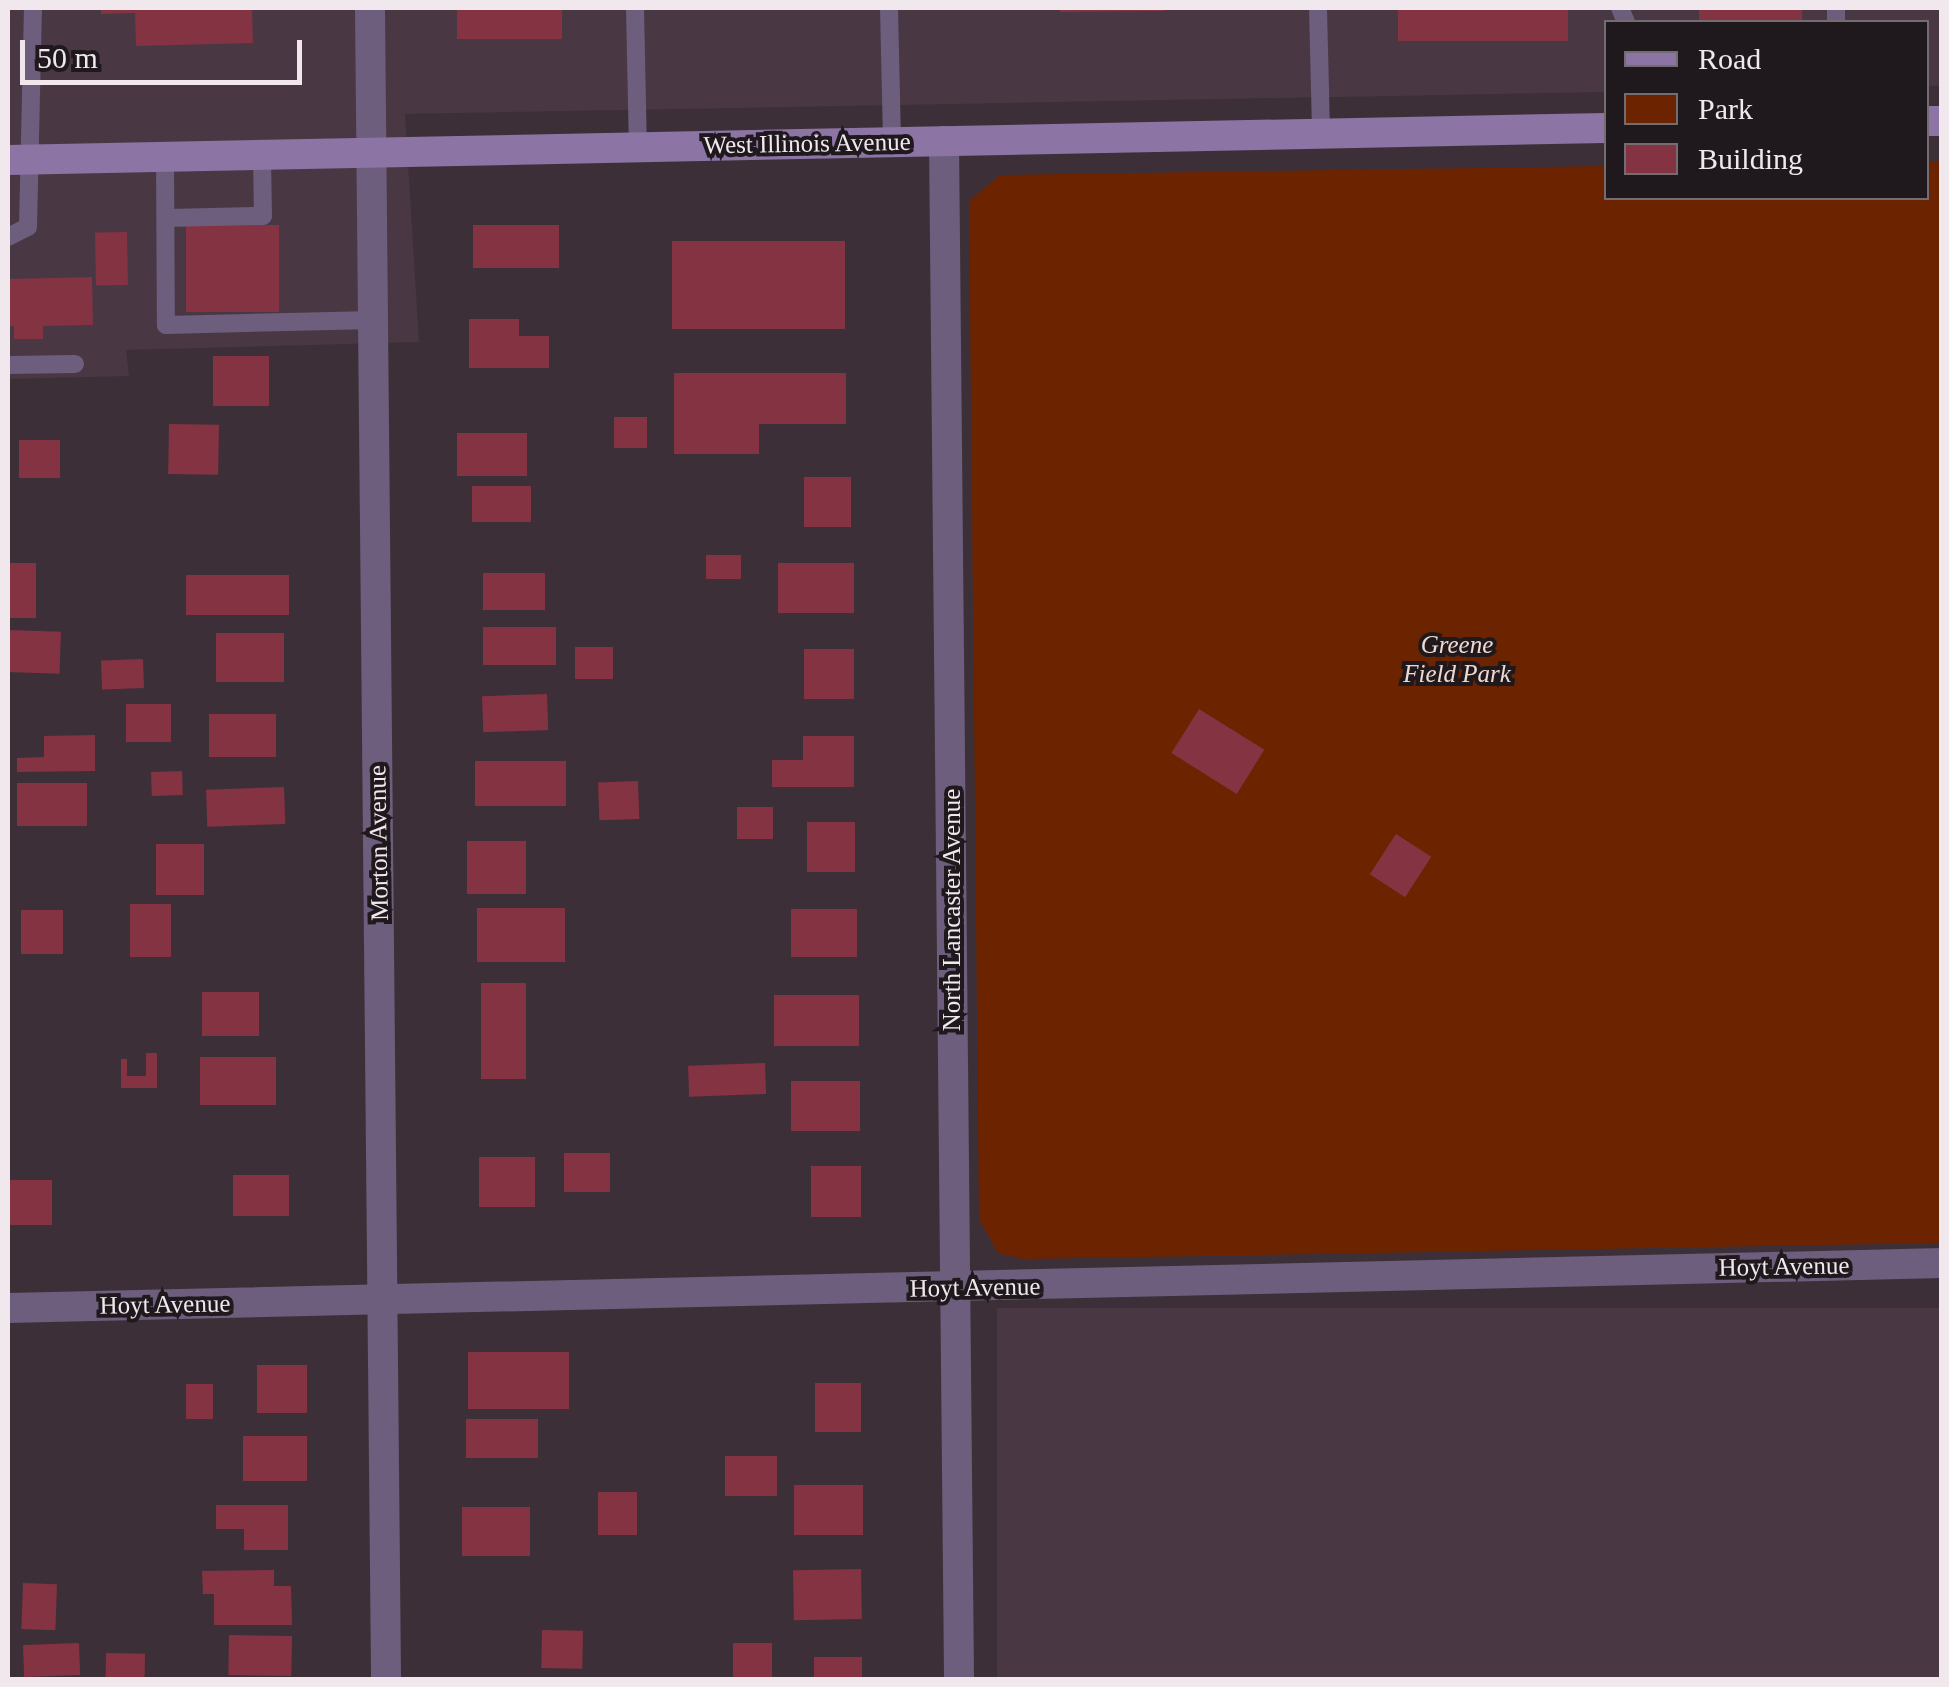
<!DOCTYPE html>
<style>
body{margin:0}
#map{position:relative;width:1949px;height:1687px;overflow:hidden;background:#3c2f37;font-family:"Times New Roman",serif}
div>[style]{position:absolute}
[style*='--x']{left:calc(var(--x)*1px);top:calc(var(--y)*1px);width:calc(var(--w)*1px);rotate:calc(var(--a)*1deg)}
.built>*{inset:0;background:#493743;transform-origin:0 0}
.green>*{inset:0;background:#6c2400}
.building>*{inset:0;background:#843343;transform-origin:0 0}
.lane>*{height:18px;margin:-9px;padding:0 9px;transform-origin:9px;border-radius:9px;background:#6c5e7c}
.street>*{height:30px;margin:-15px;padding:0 15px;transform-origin:15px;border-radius:15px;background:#6c5e7c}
.secondary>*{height:30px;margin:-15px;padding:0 15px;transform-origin:15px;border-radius:15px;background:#8c74a4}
span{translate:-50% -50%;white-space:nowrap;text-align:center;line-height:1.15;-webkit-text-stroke:8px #1f191d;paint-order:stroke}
.street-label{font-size:25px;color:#f1e8ee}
.park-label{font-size:25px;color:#f0d9d0;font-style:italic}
.frame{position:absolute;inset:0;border:10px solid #f1e8ee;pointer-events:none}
.legend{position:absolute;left:1604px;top:20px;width:325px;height:180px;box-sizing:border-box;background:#1f191d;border:2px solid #736c71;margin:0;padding:12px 18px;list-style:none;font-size:30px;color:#f1e8ee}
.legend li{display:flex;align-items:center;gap:20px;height:50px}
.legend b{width:50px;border:2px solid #736c71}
.scale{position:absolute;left:20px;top:40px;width:282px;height:45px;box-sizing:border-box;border:5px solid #f1e8ee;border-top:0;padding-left:12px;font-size:30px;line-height:35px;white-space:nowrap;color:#f1e8ee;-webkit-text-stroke:8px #1f191d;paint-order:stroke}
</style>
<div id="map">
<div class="built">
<div style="clip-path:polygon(8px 8px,1941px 8px,1942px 86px,1927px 86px,1926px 22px,1606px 22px,1606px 92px,405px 114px,419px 342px,126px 350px,129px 376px,8px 379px)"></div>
<div style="left:1941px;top:1308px;width:371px;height:944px;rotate:90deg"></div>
</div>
<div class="green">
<div style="clip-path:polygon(1927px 161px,1941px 161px,1941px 1243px,1024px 1259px,998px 1253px,979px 1219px,969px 201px,1000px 175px,1606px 166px,1606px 198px,1926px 198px)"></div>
</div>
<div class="building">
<div style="clip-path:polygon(101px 8px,252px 8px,253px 43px,136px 46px,135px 13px,101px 14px)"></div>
<div style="left:457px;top:8px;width:105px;height:31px"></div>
<div style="clip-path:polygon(1060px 8px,1165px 8px,1165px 11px,1060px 12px)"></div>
<div style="left:1398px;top:8px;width:170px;height:33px"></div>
<div style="left:1699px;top:8px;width:103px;height:14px"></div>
<div style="left:186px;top:225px;width:93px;height:87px"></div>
<div style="left:473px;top:225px;width:86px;height:43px"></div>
<div style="left:127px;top:232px;width:53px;height:32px;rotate:89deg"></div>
<div style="left:672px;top:241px;width:173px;height:88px"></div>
<div style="clip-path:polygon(92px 277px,93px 325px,43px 326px,43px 339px,14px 339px,14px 326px,8px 326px,8px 279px)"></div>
<div style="clip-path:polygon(469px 319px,519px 319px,519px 336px,549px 336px,549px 368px,469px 368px)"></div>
<div style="left:213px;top:356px;width:56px;height:50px"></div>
<div style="clip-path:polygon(674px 373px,846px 373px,846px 424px,759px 424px,759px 454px,674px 454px)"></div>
<div style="left:614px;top:417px;width:33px;height:31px"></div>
<div style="left:169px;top:424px;width:50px;height:50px;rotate:1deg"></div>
<div style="left:457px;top:433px;width:70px;height:43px"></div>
<div style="left:60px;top:440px;width:38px;height:41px;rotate:90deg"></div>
<div style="left:804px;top:477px;width:47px;height:50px"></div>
<div style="left:472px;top:486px;width:59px;height:36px"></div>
<div style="left:706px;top:555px;width:35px;height:24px"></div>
<div style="left:8px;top:563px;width:28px;height:55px"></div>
<div style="left:778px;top:563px;width:76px;height:50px"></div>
<div style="left:483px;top:573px;width:62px;height:37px"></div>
<div style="left:186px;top:575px;width:103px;height:40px"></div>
<div style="left:483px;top:627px;width:73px;height:38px"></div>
<div style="left:8px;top:630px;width:53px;height:42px;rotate:2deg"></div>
<div style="left:216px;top:633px;width:68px;height:49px"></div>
<div style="left:575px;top:647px;width:38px;height:32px"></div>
<div style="left:804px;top:649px;width:50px;height:50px"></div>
<div style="left:143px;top:659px;width:29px;height:42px;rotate:88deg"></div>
<div style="left:547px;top:694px;width:36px;height:65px;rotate:88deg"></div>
<div style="left:126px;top:704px;width:45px;height:38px"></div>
<div style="left:1199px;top:709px;width:77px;height:52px;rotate:32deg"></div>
<div style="left:209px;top:714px;width:67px;height:43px"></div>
<div style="clip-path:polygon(95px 735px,95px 771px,17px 772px,17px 758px,44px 757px,44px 736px)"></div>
<div style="clip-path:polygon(803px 736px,854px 736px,854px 787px,772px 787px,772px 760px,803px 760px)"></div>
<div style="left:475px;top:761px;width:91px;height:45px"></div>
<div style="left:182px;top:771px;width:24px;height:31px;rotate:88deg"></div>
<div style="left:638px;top:781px;width:38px;height:40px;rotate:88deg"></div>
<div style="left:17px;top:783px;width:70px;height:43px"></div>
<div style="left:284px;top:787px;width:37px;height:78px;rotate:88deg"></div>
<div style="left:737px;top:807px;width:36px;height:32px"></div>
<div style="left:807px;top:822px;width:48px;height:50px"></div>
<div style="left:1396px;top:834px;width:42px;height:48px;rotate:33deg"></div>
<div style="left:467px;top:841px;width:59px;height:53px"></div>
<div style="left:156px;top:844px;width:48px;height:51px"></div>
<div style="left:130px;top:904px;width:41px;height:53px"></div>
<div style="left:477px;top:908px;width:88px;height:54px"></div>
<div style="left:791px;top:909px;width:66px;height:48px"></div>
<div style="left:21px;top:910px;width:42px;height:44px"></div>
<div style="left:481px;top:983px;width:45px;height:96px"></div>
<div style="left:202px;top:992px;width:57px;height:44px"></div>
<div style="left:774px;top:995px;width:85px;height:51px"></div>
<div style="clip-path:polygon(146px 1053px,157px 1053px,157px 1088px,121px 1088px,121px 1059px,127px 1059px,127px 1076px,146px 1076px)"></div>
<div style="left:200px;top:1057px;width:76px;height:48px"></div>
<div style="left:765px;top:1063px;width:31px;height:77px;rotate:88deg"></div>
<div style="left:791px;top:1081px;width:69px;height:50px"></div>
<div style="left:564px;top:1153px;width:46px;height:39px"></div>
<div style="left:479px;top:1157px;width:56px;height:50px"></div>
<div style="left:811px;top:1166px;width:50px;height:51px"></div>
<div style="left:233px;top:1175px;width:56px;height:41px"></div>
<div style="left:8px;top:1180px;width:44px;height:45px"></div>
<div style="left:468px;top:1352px;width:101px;height:57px"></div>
<div style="left:257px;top:1365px;width:50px;height:48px"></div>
<div style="left:815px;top:1383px;width:46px;height:49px"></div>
<div style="left:186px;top:1384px;width:27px;height:35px"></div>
<div style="left:466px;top:1419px;width:72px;height:39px"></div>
<div style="left:243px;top:1436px;width:64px;height:45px"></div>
<div style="left:725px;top:1456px;width:52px;height:40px"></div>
<div style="left:794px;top:1485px;width:69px;height:50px"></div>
<div style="left:598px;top:1492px;width:39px;height:43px"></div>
<div style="clip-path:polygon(216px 1505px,288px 1505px,288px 1550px,244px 1550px,244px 1529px,216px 1529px)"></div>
<div style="left:462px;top:1507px;width:68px;height:49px"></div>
<div style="left:861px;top:1569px;width:50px;height:68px;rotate:89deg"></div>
<div style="clip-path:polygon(274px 1570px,274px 1586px,291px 1586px,292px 1625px,214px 1625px,214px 1594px,203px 1594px,202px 1571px)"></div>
<div style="left:23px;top:1583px;width:34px;height:46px;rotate:2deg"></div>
<div style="left:542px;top:1630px;width:41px;height:38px;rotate:1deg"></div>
<div style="left:229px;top:1635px;width:63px;height:40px;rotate:1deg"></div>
<div style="left:79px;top:1643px;width:32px;height:56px;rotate:88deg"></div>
<div style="left:733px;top:1643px;width:39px;height:35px"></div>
<div style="left:106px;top:1653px;width:39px;height:27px;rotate:1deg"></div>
<div style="left:814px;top:1657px;width:48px;height:23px"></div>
</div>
<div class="lane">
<div style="--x:635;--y:8;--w:139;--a:88.8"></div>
<div style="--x:889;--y:8;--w:134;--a:88.7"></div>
<div style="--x:1318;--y:8;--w:126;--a:88.6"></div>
<div style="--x:1620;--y:8;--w:15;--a:67"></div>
<div style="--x:1836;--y:8;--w:14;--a:90"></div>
<div style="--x:165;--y:157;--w:168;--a:89.7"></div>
<div style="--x:166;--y:325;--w:208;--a:-1.4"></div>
<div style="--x:166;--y:218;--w:97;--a:-1.2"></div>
<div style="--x:263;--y:216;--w:60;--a:-91"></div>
<div style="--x:8;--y:237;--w:22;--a:-27"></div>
<div style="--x:28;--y:227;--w:219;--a:-88.7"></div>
<div style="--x:8;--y:365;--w:67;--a:-0.9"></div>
</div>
<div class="street">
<div style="--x:370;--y:8;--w:1672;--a:89.45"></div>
<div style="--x:944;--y:141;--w:1539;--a:89.44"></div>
<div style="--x:8;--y:1308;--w:1935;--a:-1.33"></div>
</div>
<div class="secondary">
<div style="--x:1926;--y:121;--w:16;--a:0"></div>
<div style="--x:8;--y:160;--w:1598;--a:-1.15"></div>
</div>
<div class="street-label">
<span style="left:807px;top:144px;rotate:-1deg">West Illinois Avenue</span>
<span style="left:379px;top:843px;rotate:-91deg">Morton Avenue</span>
<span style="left:952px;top:910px;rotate:-90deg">North Lancaster Avenue</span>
<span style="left:1784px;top:1267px;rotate:-1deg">Hoyt Avenue</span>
<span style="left:975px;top:1288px;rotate:-1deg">Hoyt Avenue</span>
<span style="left:165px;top:1305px;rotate:-1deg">Hoyt Avenue</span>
</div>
<div class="park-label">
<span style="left:1457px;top:660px">Greene<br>Field Park</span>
</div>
<div class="frame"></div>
<ul class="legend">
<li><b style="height:12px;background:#8c74a4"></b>Road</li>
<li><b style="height:28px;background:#6c2400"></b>Park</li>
<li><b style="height:28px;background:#843343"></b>Building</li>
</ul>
<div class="scale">50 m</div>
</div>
